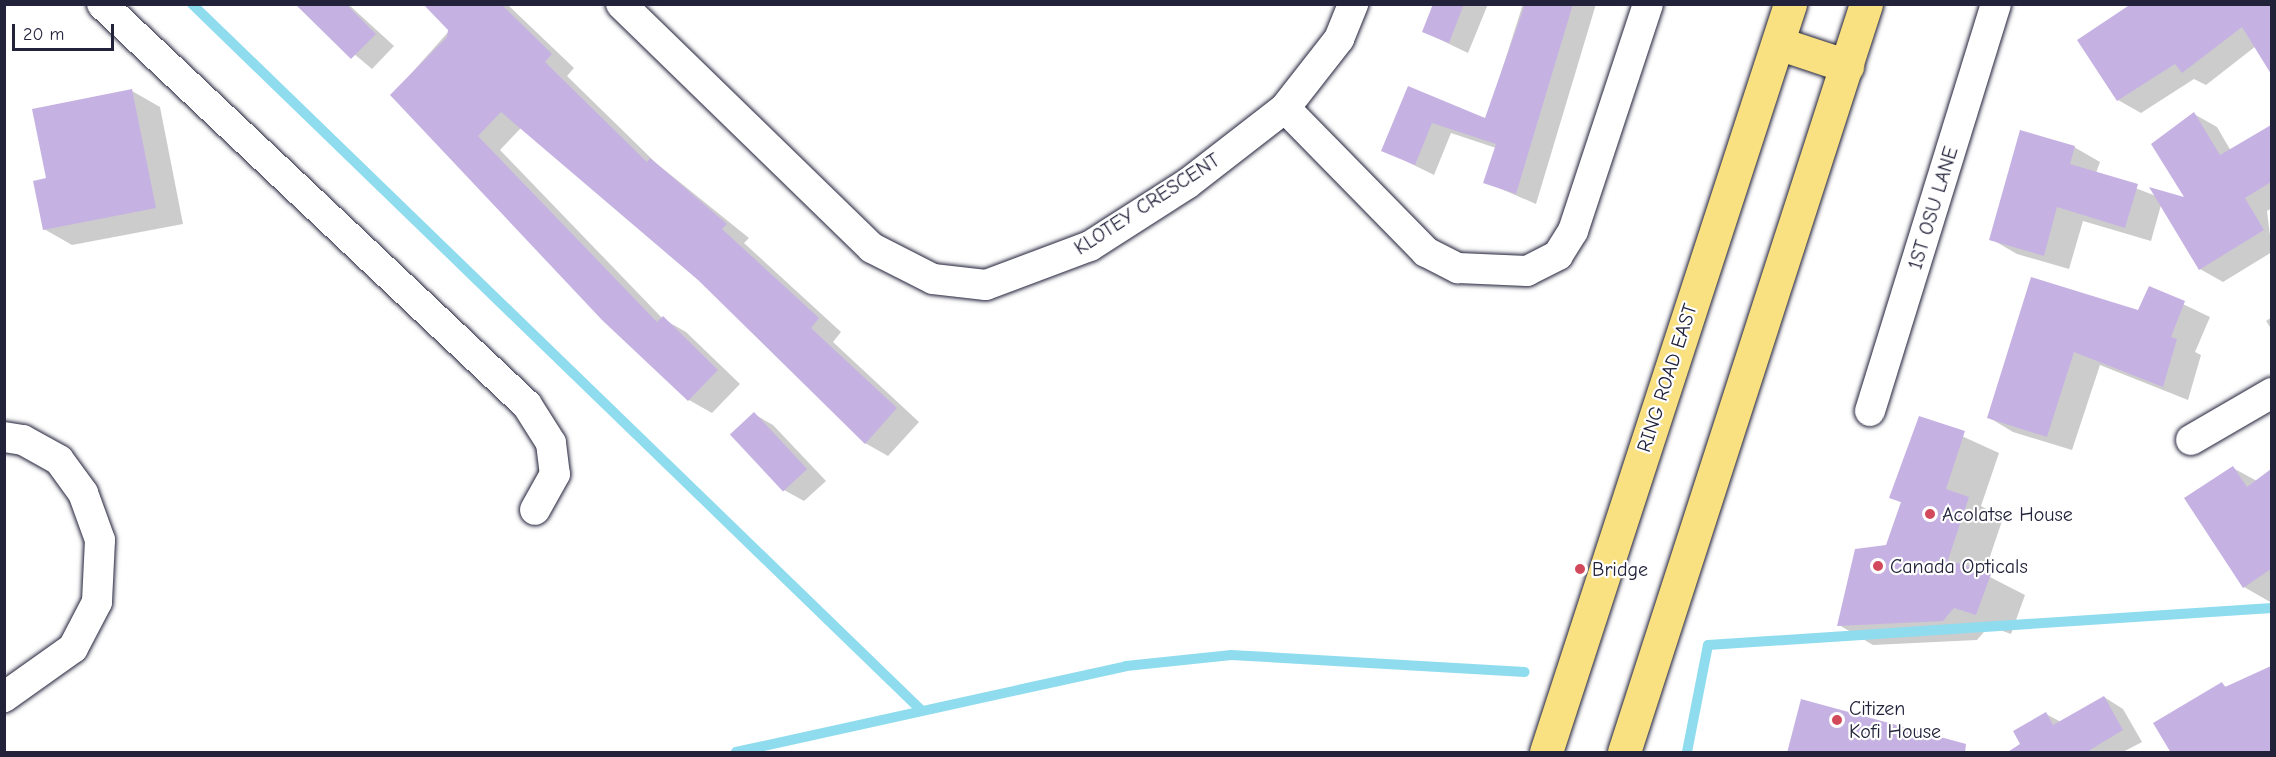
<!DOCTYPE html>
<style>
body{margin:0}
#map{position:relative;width:2276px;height:757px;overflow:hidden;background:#fff;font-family:"Comic Neue",sans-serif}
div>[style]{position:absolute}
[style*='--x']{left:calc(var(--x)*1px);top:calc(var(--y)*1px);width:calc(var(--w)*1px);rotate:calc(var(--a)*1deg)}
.shadow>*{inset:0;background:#0003}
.stream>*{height:10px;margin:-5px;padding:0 5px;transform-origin:5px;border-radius:5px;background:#8fdcef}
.building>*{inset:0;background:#c6b2e2;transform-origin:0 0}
.roads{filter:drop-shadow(0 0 2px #22223b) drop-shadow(0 0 2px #22223b)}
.street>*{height:30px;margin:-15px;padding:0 15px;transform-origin:15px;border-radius:15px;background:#fff}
.primary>*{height:33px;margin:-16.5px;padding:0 16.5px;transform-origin:16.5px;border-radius:16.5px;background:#f9e181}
.dots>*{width:16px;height:16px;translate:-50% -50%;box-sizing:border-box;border:3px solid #fff;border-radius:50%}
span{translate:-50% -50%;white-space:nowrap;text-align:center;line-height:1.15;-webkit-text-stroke:4.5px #fff;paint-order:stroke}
.street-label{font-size:20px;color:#22223b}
.poi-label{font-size:20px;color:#22223b}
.left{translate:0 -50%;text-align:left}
.frame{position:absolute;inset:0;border:6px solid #22223b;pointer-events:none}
.scale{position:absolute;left:12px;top:24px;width:102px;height:27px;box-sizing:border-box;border:3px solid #22223b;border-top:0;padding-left:8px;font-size:18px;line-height:21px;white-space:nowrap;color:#22223b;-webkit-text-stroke:4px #fff;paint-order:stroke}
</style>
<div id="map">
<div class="shadow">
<div style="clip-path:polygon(309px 4px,348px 4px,394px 46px,372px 69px,303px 11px)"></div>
<div style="clip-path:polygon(425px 4px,509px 6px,574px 68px,567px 76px,656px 163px,749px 238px,744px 243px,841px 332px,833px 342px,919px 422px,888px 456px,865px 443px,699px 278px,521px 128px,500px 150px,663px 319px,686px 332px,740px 384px,712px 413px,689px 400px,604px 319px,392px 95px,450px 30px)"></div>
<div style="clip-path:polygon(1435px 4px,1488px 4px,1468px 53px,1424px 32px)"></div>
<div style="clip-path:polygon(1523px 4px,1596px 4px,1536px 204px,1485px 182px,1496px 148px,1451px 133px,1434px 175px,1383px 150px,1409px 88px,1486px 120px)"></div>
<div style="clip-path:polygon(2130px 4px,2272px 4px,2272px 71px,2256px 46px,2206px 85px,2194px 79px,2141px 113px,2118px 100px)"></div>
<div style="clip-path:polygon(132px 91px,160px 107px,183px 224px,72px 245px,44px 229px,47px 180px)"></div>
<div style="clip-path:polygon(2194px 114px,2217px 127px,2231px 151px,2272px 127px,2272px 208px,2267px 211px,2272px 252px,2223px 282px,2200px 269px,2161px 205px,2151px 241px,2083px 221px,2069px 269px,2017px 254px,1991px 239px,2074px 147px,2100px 162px,2096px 173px,2156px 196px,2187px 200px)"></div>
<div style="clip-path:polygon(2032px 279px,2139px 312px,2149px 288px,2210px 317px,2195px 352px,2201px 355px,2188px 400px,2100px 365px,2072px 450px,2013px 432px,1988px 417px)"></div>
<div style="clip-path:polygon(2272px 317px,2272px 330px,2266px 321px)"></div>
<div style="clip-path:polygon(754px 414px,773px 425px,826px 481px,804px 501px,784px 490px,732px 435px)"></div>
<div style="clip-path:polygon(1920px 417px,1999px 453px,1981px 506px,2003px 518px,1984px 574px,2025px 595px,2011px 634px,1989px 626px,1977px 640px,1873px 645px,1839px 625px,1887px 547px,1902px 503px,1891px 497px)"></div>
<div style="clip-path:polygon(2233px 468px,2257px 481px,2272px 471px,2272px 603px,2244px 587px)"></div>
<div style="clip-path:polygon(2272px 667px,2272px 752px,2173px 752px,2222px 684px,2228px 688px)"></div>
<div style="clip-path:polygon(2104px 697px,2123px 709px,2142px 742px,2123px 752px,2027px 752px,2046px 714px,2061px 722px)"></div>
</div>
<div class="stream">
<div style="--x:192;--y:4;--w:1015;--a:44.08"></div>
<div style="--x:736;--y:752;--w:399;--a:-12.4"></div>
<div style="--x:1126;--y:666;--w:106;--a:-6"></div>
<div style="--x:1231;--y:655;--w:294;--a:3.3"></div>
<div style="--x:1687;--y:752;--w:109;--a:-78.9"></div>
<div style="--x:1708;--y:645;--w:565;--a:-3.75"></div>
</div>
<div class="building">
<div style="clip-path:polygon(295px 4px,346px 4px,376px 34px,351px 59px)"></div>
<div style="clip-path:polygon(423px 4px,501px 4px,552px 54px,545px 62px,647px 162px,650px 158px,727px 224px,722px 229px,819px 318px,811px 328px,897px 408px,865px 444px,698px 280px,501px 112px,478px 136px,657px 322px,663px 316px,718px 370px,688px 401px,602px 320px,390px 95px,447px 37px,448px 30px)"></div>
<div style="clip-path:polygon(1433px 4px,1464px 4px,1449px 43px,1422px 32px)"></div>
<div style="clip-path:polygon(1525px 4px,1573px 4px,1516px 194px,1483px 183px,1496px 144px,1432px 123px,1415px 165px,1381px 151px,1408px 86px,1485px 118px)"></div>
<div style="clip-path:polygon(2131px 4px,2271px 4px,2271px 74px,2242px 27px,2182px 73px,2175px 64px,2117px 101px,2077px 40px)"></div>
<div style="clip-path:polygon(132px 89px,156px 208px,43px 230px,33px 181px,46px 178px,32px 109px)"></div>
<div style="clip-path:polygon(2194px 112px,2220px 155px,2271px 125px,2271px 182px,2245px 198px,2264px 230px,2199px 270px,2149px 187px,2184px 197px,2151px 144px)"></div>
<div style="clip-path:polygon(2020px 130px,2075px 146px,2070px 164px,2138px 184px,2125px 228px,2057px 207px,2044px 256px,1989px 240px)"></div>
<div style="clip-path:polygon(2031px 277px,2138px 310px,2149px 286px,2185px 301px,2171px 337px,2177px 339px,2163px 387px,2074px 352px,2047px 437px,1987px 418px)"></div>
<div style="left:754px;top:412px;width:78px;height:33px;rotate:47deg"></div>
<div style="clip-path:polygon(1919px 416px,1965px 431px,1946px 489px,1969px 497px,1948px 560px,1991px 574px,1976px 615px,1954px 608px,1943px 621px,1837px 626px,1855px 549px,1886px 545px,1901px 502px,1889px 498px)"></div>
<div style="clip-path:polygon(2233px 466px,2247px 487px,2271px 469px,2271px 569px,2243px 588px,2184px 498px)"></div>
<div style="clip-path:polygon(2271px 666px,2271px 753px,2171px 753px,2153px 723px,2222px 682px,2225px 687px)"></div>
<div style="clip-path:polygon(2104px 696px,2123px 730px,2085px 753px,2006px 753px,2020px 744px,2013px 731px,2046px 712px,2053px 725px)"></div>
<div style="clip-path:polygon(1801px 699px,1966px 744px,1965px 753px,1787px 753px)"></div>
</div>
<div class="roads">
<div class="street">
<div style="--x:102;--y:4;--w:584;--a:43.34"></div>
<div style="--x:527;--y:405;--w:45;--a:57.7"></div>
<div style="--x:551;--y:443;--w:31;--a:83"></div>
<div style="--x:555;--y:474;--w:41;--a:119.1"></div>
<div style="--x:621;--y:4;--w:350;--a:44.2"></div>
<div style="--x:872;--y:248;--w:68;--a:26.9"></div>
<div style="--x:933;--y:279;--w:53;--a:6.5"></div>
<div style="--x:986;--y:285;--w:111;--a:-20.6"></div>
<div style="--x:1090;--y:246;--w:115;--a:-32.6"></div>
<div style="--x:1187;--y:184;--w:124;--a:-37.8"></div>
<div style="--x:1285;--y:108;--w:88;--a:-52"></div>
<div style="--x:1339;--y:39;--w:38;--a:-68"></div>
<div style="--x:1285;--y:108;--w:202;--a:45.6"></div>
<div style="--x:1426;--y:252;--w:36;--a:27"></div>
<div style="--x:1458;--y:268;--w:69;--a:2.5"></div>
<div style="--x:1527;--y:271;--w:35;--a:-27"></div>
<div style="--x:1558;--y:255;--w:28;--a:-58"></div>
<div style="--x:1573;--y:231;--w:239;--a:-71.7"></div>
<div style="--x:1870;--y:411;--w:426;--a:-72.8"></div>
<div style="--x:4;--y:437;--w:19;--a:9"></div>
<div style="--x:23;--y:440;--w:41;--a:29.1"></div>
<div style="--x:59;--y:460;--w:41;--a:54"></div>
<div style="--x:83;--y:493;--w:50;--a:70.1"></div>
<div style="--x:100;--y:540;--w:62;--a:92.8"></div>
<div style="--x:97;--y:602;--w:52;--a:117.6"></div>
<div style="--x:73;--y:648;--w:85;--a:144.6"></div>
<div style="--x:2191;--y:440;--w:94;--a:-30.1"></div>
</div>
<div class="primary">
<div style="--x:1778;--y:43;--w:73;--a:18.4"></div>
<div style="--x:1546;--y:752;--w:787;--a:-71.93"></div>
<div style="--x:1624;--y:752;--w:786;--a:-72.07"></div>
</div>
</div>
<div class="dots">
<div style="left:1930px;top:514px;background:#d1495b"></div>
<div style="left:1878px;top:566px;background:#d1495b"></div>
<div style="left:1580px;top:569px;background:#d1495b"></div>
<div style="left:1837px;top:720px;background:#d1495b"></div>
</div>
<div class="street-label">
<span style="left:1147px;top:204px;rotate:-33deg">KLOTEY CRESCENT</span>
<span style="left:1933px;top:208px;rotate:-73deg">1ST OSU LANE</span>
<span style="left:1667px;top:378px;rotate:-72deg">RING ROAD EAST</span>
</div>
<div class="poi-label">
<span class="left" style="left:1942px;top:514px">Acolatse House</span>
<span class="left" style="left:1890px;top:566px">Canada Opticals</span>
<span class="left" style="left:1592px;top:569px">Bridge</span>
<span class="left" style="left:1849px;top:720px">Citizen<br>Kofi House</span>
</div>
<div class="frame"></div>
<div class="scale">20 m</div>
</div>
